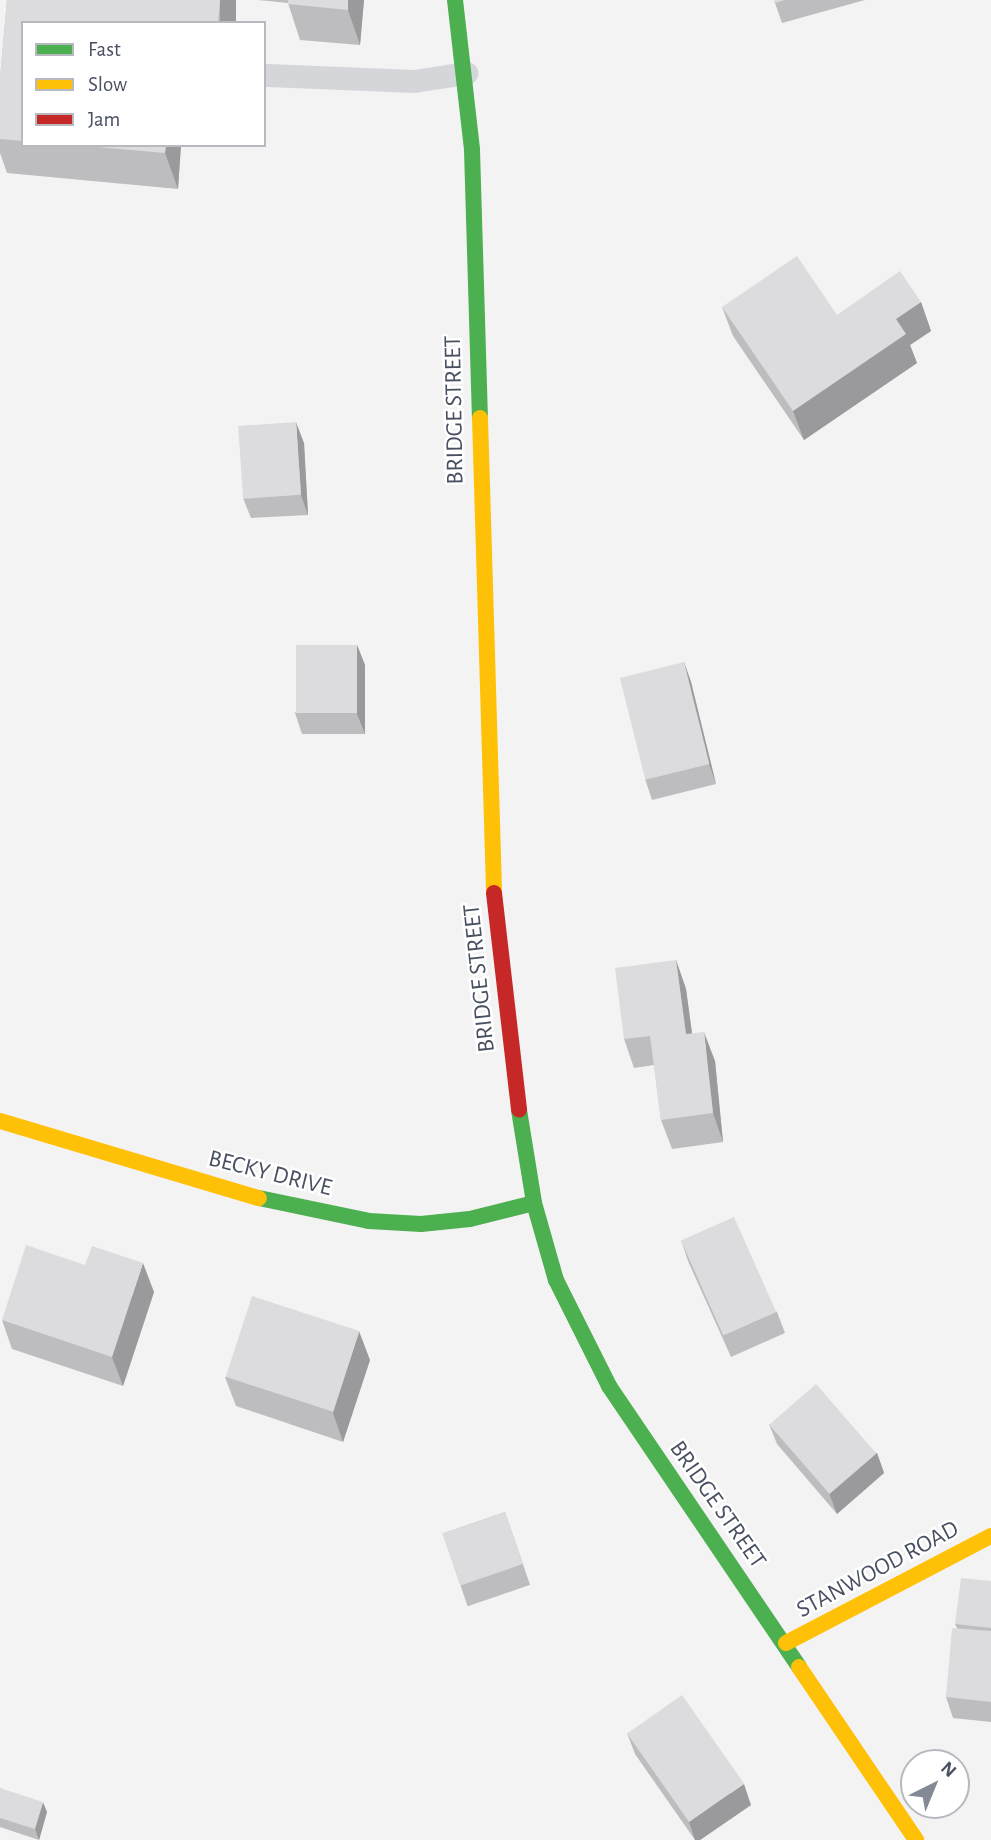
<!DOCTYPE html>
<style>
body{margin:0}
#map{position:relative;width:991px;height:1840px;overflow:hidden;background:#f4f3f3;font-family:"Alegreya Sans",sans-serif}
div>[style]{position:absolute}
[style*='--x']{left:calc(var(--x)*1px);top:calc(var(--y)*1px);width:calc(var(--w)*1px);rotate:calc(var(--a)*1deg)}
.lane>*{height:23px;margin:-11.5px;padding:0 11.5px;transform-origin:11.5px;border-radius:11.5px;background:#d5d6da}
.fast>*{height:16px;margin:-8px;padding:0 8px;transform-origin:8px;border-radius:8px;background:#4caf50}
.slow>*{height:16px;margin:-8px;padding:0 8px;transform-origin:8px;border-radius:8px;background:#ffc107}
.jam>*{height:16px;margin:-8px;padding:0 8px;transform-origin:8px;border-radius:8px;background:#c62828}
.wall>*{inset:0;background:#bdbdc0;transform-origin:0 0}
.shaded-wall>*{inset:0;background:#9a9a9c;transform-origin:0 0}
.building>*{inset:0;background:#dcdcdf;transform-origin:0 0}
span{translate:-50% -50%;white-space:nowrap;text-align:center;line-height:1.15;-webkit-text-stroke:5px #fff;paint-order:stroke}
.street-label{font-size:24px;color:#485062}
.legend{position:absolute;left:21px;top:21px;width:245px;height:126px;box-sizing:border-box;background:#fff;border:2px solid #b6b9c0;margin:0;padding:9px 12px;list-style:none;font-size:21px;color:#485062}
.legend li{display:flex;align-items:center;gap:14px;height:35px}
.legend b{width:35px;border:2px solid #b6b9c0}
.north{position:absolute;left:900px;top:1749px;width:70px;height:70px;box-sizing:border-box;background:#fff;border:2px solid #b6b9c0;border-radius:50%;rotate:43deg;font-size:19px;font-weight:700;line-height:28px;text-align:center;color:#485062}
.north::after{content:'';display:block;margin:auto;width:24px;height:32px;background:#848995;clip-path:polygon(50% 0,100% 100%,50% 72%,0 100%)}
</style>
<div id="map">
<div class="lane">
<div style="--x:267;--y:75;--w:147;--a:2.3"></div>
<div style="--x:414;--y:81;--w:53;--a:-8.7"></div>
</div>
<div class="fast">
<div style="--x:455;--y:0;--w:151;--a:83.5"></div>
<div style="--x:472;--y:150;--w:268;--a:88.3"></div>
<div style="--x:519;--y:1110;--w:94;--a:80.8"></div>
<div style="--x:534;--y:1203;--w:80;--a:74.1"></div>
<div style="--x:556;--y:1280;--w:119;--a:63.4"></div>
<div style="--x:609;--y:1386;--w:339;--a:55.9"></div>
<div style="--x:259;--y:1198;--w:112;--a:11.8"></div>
<div style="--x:369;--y:1221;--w:52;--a:3.3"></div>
<div style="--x:421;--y:1224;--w:49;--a:-5.8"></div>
<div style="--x:470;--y:1219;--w:66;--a:-14"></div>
</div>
<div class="slow">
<div style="--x:480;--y:418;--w:475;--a:88.3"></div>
<div style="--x:0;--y:1121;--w:270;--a:16.6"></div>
<div style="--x:786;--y:1643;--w:231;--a:-27.6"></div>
<div style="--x:799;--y:1667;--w:209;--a:55.9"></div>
</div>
<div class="jam">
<div style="--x:494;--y:893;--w:218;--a:83.4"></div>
</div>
<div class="wall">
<div style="clip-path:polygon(7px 0,236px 0,234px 23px,23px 23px,23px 145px,181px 145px,178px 189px,7px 173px,0 153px,0 78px)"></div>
<div style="clip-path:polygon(258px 0,364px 0,360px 45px,300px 40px,288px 3px)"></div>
<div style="clip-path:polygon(774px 0,865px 0,782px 23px)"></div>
<div style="clip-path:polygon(921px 302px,931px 331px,910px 345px,917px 363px,804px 440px,733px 336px,722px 307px,837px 315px)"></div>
<div style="clip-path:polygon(304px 443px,308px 515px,251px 518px,243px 498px)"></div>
<div style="clip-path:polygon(357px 645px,365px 665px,365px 734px,302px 734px,295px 713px)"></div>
<div style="clip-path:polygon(684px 662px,691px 682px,716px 784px,652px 800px,645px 779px)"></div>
<div style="clip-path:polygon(676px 960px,686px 989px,692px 1033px,715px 1061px,723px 1142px,672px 1149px,661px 1120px,654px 1065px,634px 1068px,624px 1039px)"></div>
<div style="clip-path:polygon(681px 1240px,777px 1312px,785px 1333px,731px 1357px,688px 1261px)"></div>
<div style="clip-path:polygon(154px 1292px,123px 1386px,12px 1349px,2px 1320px)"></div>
<div style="clip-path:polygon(370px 1360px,343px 1442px,236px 1406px,225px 1377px)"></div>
<div style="clip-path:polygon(769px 1424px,877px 1453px,884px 1473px,837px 1514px,777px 1444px)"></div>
<div style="left:505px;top:1512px;width:77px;height:66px;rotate:71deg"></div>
<div style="clip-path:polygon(991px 1581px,991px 1722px,953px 1718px,946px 1697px,957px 1628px,955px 1624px)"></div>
<div style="clip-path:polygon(627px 1733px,751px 1805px,700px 1840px,695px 1840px,635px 1754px)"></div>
<div style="clip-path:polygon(0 1788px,47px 1812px,39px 1840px,0 1827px)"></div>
</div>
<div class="shaded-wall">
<div style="left:220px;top:0;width:16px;height:23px"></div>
<div style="clip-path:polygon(348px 0,364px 0,360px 45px,348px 10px)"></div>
<div style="clip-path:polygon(166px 145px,181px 145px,178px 189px,165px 153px)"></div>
<div style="clip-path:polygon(921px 302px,931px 331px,910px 345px,917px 363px,804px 440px,793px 411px,896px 319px)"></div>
<div style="clip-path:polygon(296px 422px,304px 443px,308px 515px,301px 495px)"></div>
<div style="clip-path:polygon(357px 645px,365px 665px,365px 734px,357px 714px)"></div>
<div style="clip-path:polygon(684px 662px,691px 682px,716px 784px,709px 764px)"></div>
<div style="clip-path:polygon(676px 960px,686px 989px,696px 1063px,686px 1034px)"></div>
<div style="clip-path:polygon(704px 1032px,715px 1061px,723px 1142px,713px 1113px)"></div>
<div style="clip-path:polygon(143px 1263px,154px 1292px,123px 1386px,112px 1357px)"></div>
<div style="clip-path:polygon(359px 1331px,370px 1360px,343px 1442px,333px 1413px)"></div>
<div style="clip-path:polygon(877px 1453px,884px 1473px,837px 1514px,829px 1493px)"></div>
<div style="clip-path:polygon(744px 1784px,751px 1805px,700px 1840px,695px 1840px,689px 1822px)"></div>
<div style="clip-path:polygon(43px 1802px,47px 1812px,39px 1840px,35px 1829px)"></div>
</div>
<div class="building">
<div style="clip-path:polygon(7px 0,220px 0,218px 23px,23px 23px,23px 141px,0 139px,0 78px)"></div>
<div style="clip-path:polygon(288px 0,348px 0,348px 10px,288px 4px)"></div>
<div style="clip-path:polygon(774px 0,785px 0,774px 3px)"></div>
<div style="clip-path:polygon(75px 145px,166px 145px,165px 153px)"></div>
<div style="clip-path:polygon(797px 256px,837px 315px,900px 271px,921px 302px,896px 319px,906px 334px,793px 411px,722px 307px)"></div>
<div style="left:296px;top:422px;width:73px;height:58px;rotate:86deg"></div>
<div style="left:296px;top:645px;width:61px;height:68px"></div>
<div style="left:684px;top:662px;width:105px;height:66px;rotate:76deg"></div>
<div style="clip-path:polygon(676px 960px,686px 1034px,704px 1032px,713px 1113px,661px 1120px,650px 1036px,624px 1039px,615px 968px)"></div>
<div style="left:734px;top:1217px;width:104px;height:58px;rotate:66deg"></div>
<div style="clip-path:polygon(26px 1245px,85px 1265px,92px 1246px,143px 1263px,112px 1357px,2px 1320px)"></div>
<div style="left:252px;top:1296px;width:113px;height:85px;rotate:18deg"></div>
<div style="left:816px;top:1384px;width:92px;height:62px;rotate:49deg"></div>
<div style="left:505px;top:1512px;width:55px;height:66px;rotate:71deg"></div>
<div style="clip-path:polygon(961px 1578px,991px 1581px,991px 1628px,955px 1624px)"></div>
<div style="clip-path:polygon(952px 1628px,991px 1631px,991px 1702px,946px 1697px)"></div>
<div style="left:682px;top:1695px;width:108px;height:67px;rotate:55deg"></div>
<div style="clip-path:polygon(0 1788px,43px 1802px,35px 1829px,0 1818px)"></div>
</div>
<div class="street-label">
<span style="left:455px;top:410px;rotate:-91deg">BRIDGE STREET</span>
<span style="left:480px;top:978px;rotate:-96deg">BRIDGE STREET</span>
<span style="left:270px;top:1174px;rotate:14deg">BECKY DRIVE</span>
<span style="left:717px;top:1505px;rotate:55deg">BRIDGE STREET</span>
<span style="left:878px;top:1570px;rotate:-28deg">STANWOOD ROAD</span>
</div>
<ul class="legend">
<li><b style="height:9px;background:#4caf50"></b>Fast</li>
<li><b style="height:9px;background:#ffc107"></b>Slow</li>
<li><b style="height:9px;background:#c62828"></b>Jam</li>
</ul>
<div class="north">N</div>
</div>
